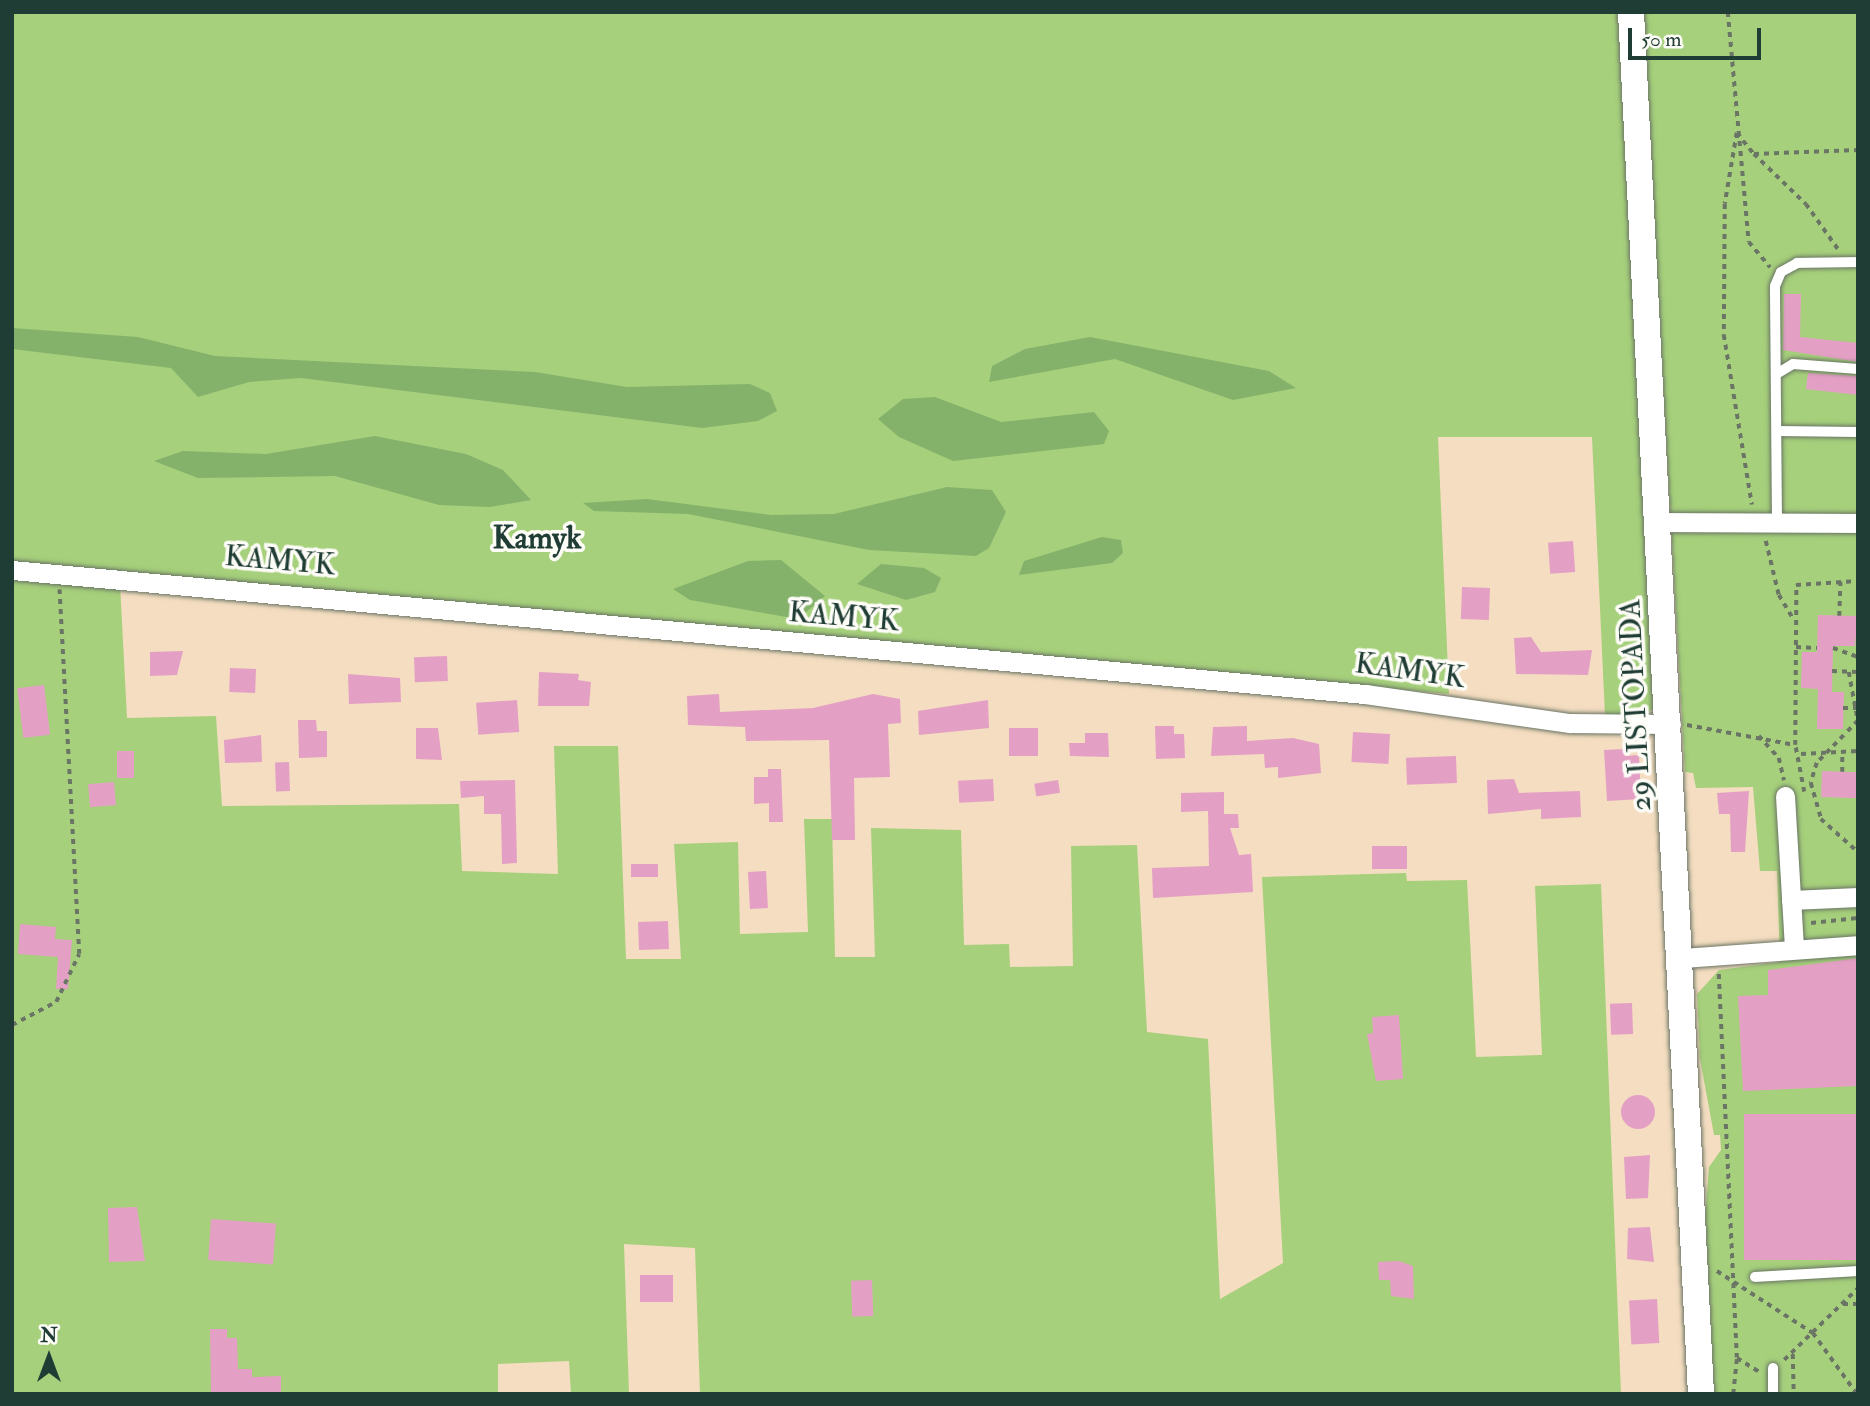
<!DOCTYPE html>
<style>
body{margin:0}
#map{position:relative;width:1870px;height:1406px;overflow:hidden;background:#f4ddc0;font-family:"IM FELL Double Pica",serif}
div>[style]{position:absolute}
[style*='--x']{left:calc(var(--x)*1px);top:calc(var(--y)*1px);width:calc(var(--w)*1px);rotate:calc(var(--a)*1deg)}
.green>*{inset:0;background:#a6d07b}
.forest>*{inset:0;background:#84b26b}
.building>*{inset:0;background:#e4a0c4;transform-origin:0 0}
.round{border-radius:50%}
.path>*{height:3.5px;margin-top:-1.75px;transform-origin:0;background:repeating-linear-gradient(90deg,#6a7565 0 5px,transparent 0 10px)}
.roads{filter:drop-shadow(0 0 2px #6a7565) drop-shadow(0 0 2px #6a7565)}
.lane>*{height:10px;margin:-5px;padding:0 5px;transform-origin:5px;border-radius:5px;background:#fff}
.street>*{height:19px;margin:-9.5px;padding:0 9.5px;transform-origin:9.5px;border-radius:9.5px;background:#fff}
.secondary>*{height:26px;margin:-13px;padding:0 13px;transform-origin:13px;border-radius:13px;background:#fff}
span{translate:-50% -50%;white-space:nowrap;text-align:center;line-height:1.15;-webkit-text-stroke:7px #fdfcf7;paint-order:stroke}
.street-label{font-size:30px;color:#1f3d34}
.neighbourhood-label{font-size:32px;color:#1f3d34;font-weight:700}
.frame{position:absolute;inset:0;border:14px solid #1f3d34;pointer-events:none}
.north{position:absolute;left:14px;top:1322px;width:70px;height:70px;-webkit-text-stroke:5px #fdfcf7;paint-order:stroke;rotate:0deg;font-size:19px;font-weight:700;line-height:28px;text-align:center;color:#1f3d34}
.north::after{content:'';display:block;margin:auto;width:24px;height:32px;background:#1f3d34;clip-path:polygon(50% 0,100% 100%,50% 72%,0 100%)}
.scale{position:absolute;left:1628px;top:28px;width:133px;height:32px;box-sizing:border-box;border:4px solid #1f3d34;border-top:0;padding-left:9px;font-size:21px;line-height:24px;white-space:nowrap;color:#1f3d34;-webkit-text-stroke:5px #fdfcf7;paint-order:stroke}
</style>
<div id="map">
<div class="green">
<div style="clip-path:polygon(12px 12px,1619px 12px,1657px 706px,1642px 716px,1605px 715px,1592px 437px,1438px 437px,1449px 694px,12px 563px)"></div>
<div style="clip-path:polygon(1642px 12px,1858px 12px,1858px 1394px,1714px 1394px,1705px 1218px,1709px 1167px,1721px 1150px,1720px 1135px,1714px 1135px,1700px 1059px,1697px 994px,1719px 970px,1780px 962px,1777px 871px,1760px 871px,1753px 787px,1696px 788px,1693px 773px,1685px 772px)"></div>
<div style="clip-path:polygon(12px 577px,120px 584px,127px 718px,216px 716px,222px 806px,459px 804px,462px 871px,558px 874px,554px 746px,618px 746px,626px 959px,681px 959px,674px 844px,738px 842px,740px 934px,808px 932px,804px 819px,832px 819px,835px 957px,875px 957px,871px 828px,961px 830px,964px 945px,1009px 944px,1010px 967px,1073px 966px,1071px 846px,1137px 845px,1147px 1032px,1208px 1039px,1220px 1299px,1283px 1263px,1262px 877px,1406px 873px,1407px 881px,1467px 880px,1476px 1057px,1542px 1055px,1535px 886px,1601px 884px,1621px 1394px,700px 1394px,695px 1248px,624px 1244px,629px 1394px,571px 1394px,569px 1361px,498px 1364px,498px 1394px,12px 1394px)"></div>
</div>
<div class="forest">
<div style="clip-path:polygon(12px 328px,138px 337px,215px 356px,535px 372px,627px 387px,750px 384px,770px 393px,777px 411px,758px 421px,702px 428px,301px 378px,249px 382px,198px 397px,171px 368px,12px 349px)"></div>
<div style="clip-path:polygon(1090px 337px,1269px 371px,1296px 388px,1233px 400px,1115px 359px,989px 382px,992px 366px,1025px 349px)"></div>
<div style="clip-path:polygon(935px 397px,1001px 422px,1094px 412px,1109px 431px,1104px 444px,953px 461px,899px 437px,878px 419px,903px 399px)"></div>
<div style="clip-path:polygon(375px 436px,466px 454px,503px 470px,531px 500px,490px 507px,439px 505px,335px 476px,198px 478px,154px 461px,183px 451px,266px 454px)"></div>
<div style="clip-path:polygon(947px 487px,992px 490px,1006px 512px,989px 548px,976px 556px,869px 550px,688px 514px,594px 511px,583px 503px,647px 499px,771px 515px,834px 514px)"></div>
<div style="clip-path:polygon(1102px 537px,1121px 540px,1123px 553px,1112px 563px,1019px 575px,1024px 561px)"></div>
<div style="clip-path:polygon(781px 560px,825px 596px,798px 619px,690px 600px,673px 589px,748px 561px)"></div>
<div style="clip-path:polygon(881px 564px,924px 568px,941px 578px,935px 592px,906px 600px,857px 584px)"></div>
</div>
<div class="building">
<div style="clip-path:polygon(1784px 294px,1801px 294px,1800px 337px,1858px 343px,1858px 362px,1783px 350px)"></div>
<div style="clip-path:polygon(1808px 373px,1858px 376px,1858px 395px,1806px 389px)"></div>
<div style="left:1573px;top:541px;width:31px;height:25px;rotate:86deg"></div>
<div style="left:1462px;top:587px;width:28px;height:32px;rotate:2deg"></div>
<div style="clip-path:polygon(1818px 615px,1858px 616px,1855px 646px,1833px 646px,1832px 692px,1844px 692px,1843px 729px,1817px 729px,1818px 689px,1801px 688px,1802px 652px,1817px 652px)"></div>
<div style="clip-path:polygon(1531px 637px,1541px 652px,1592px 650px,1588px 675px,1516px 674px,1514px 638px)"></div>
<div style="clip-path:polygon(183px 651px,177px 675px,150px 676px,150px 652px)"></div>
<div style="left:447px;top:656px;width:25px;height:33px;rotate:88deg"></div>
<div style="left:230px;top:668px;width:26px;height:24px;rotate:2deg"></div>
<div style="clip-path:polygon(539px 672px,579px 674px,578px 680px,591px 682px,589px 706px,538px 706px)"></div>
<div style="clip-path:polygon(348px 674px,400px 678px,401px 702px,349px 704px)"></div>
<div style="left:44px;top:685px;width:50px;height:27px;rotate:83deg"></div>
<div style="clip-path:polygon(719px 694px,720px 712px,813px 708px,873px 694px,900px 699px,901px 723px,888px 724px,890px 777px,854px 778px,855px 840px,832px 840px,829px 740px,746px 741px,745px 727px,688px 725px,687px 696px)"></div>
<div style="left:517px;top:700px;width:32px;height:41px;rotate:86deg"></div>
<div style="clip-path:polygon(988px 700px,989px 728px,919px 735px,918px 711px)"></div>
<div style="clip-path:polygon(298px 720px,316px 720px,317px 731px,327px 731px,327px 757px,299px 758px)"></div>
<div style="clip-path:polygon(1155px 726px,1174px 726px,1174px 734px,1184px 734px,1185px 758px,1156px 759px)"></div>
<div style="clip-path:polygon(1247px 726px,1247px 741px,1293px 738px,1319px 744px,1321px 773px,1278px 778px,1278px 767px,1265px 768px,1264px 754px,1211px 756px,1213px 727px)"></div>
<div style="clip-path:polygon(416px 728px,438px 728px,442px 760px,416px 759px)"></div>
<div style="left:1009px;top:728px;width:29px;height:28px"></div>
<div style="left:1353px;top:732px;width:37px;height:30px;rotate:3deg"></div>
<div style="clip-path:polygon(1085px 733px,1108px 733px,1109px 757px,1070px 756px,1069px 743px,1085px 743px)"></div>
<div style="clip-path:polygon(261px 735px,262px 762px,225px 763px,224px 740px)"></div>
<div style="clip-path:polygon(1624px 749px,1625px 756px,1639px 755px,1641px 799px,1607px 801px,1604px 750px)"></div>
<div style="left:134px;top:751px;width:27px;height:17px;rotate:90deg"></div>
<div style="left:1456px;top:756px;width:27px;height:50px;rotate:88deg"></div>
<div style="left:289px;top:762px;width:29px;height:14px;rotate:88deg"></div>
<div style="clip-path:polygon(768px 769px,781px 769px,783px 822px,769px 822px,769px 803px,754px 804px,754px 777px,768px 777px)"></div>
<div style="left:1822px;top:771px;width:36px;height:26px;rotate:2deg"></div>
<div style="left:993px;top:779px;width:22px;height:35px;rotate:87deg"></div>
<div style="clip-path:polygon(1514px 779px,1519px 793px,1580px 791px,1581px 817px,1541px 819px,1541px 809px,1488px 814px,1487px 780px)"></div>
<div style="clip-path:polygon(515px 780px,517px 863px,502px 864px,501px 814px,484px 814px,484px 796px,461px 798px,460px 781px)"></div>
<div style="left:1058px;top:780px;width:13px;height:24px;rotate:81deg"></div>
<div style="left:114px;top:782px;width:23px;height:26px;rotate:85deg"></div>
<div style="clip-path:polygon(1749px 791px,1745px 852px,1731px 852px,1730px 814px,1719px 814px,1717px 793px)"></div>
<div style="clip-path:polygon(1224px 792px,1224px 814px,1238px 814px,1239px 828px,1230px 828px,1239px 855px,1251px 854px,1253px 892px,1153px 898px,1152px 868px,1209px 866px,1208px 811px,1181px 812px,1181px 793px)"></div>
<div style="left:1372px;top:846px;width:35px;height:23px"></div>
<div style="left:658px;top:864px;width:13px;height:27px;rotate:90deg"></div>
<div style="left:766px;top:871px;width:37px;height:18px;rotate:87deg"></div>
<div style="left:668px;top:921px;width:28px;height:30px;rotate:88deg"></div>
<div style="clip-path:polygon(20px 924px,56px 927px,55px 939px,72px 940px,68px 989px,56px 989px,58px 957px,18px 954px)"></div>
<div style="clip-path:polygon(1858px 958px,1857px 1086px,1743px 1091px,1738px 996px,1768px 995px,1768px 970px)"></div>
<div style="left:1632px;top:1003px;width:31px;height:22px;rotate:88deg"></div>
<div style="clip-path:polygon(1399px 1015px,1403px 1079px,1376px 1081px,1367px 1034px,1373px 1033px,1372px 1017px)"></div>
<div class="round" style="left:1621px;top:1095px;width:34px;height:34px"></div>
<div style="left:1858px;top:1114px;width:146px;height:114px;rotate:90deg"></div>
<div style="clip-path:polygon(1650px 1155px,1648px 1198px,1626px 1199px,1624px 1157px)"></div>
<div style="clip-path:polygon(137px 1207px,145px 1261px,109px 1262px,108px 1208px)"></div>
<div style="left:211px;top:1219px;width:65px;height:41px;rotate:4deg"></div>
<div style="clip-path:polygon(1650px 1227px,1654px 1262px,1627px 1259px,1628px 1228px)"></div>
<div style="clip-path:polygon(1399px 1261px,1413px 1266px,1414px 1299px,1391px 1296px,1390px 1280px,1379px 1280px,1378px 1262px)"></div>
<div style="left:640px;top:1275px;width:33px;height:27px"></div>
<div style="left:872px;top:1280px;width:36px;height:21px;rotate:88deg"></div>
<div style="left:1657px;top:1299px;width:44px;height:28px;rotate:87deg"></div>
<div style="clip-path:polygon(210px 1329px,227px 1329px,227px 1338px,237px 1338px,238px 1369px,252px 1369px,252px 1377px,281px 1376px,281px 1394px,211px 1394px)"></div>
</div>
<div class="path">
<div style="--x:1728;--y:12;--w:231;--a:84.8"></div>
<div style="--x:1749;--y:242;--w:33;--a:50"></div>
<div style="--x:1737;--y:133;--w:72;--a:99.6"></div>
<div style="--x:1725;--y:204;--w:131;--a:90.4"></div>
<div style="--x:1724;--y:335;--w:172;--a:80.6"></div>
<div style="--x:1737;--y:133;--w:27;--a:51"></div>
<div style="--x:1754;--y:154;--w:104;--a:-2.2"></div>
<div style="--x:1754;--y:154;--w:72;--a:43.9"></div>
<div style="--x:1806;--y:204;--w:55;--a:54.6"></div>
<div style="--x:1766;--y:541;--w:56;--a:76.5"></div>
<div style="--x:1779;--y:595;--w:27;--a:59"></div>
<div style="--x:1839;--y:616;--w:34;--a:-88"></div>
<div style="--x:1796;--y:647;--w:21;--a:3"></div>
<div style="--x:1833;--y:648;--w:27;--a:20"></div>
<div style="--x:1832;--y:671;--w:26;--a:2"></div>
<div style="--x:1849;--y:672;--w:50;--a:79.6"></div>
<div style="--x:1843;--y:708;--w:15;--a:0"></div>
<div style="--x:1858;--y:721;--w:59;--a:134.3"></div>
<div style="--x:1817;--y:763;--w:21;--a:107"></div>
<div style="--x:1811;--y:783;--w:37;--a:74"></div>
<div style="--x:1821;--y:819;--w:50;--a:41.7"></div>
<div style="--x:1687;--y:725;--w:110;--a:10.5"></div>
<div style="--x:1759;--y:736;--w:30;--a:48"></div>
<div style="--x:1779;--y:758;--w:23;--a:77"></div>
<div style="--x:1801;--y:754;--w:57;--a:-3"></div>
<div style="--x:1842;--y:772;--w:20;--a:-90"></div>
<div style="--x:1804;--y:792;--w:48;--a:-100.8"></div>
<div style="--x:1795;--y:745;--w:160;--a:-89.6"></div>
<div style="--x:1796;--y:585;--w:62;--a:-3.7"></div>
<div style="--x:1811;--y:923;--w:47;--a:-6.1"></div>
<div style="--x:1719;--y:974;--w:384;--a:87.3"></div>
<div style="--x:1737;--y:1358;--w:28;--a:32"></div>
<div style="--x:12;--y:1025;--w:50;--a:-27.6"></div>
<div style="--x:56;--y:1002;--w:53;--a:-64.4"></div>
<div style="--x:79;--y:954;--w:365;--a:-93.1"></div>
<div style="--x:1717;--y:1271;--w:114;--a:32.9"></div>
<div style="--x:1813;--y:1333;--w:75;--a:54.2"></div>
<div style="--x:1843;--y:1304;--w:15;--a:0"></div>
<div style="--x:1793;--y:1354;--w:40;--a:88.6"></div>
<div style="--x:1784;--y:1360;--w:103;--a:-44.2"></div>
<div style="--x:1733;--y:1394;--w:36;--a:-84"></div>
</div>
<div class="roads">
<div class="lane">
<div style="--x:1778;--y:373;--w:17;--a:-31"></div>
<div style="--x:1793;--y:364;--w:65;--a:4.4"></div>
<div style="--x:1777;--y:431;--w:81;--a:0.7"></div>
<div style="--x:1777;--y:522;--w:236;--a:-90.5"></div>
<div style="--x:1775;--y:286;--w:15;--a:-67"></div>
<div style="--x:1781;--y:272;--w:18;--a:-29"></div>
<div style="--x:1797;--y:263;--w:61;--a:-0.9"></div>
<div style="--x:1755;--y:1277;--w:103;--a:-3.3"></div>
<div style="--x:1773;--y:1368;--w:26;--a:90"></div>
</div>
<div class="street">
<div style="--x:1660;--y:522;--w:198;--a:0.3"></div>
<div style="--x:12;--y:570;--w:1359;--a:5.24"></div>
<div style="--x:1365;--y:694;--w:207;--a:8.1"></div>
<div style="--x:1570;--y:723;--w:101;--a:0.6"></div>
<div style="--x:1785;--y:796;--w:153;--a:86.6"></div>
<div style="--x:1791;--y:900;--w:67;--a:-2.6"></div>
<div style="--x:1682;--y:958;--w:176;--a:-4.2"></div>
</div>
<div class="secondary">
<div style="--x:1631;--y:12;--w:1384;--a:87.1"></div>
</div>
</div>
<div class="street-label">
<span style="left:280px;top:561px;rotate:5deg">KAMYK</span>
<span style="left:844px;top:617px;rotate:5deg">KAMYK</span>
<span style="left:1410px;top:671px;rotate:8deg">KAMYK</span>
<span style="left:1636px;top:705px;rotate:-93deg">29 LISTOPADA</span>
</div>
<div class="neighbourhood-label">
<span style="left:537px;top:538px">Kamyk</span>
</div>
<div class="frame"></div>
<div class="north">N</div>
<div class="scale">50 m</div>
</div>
